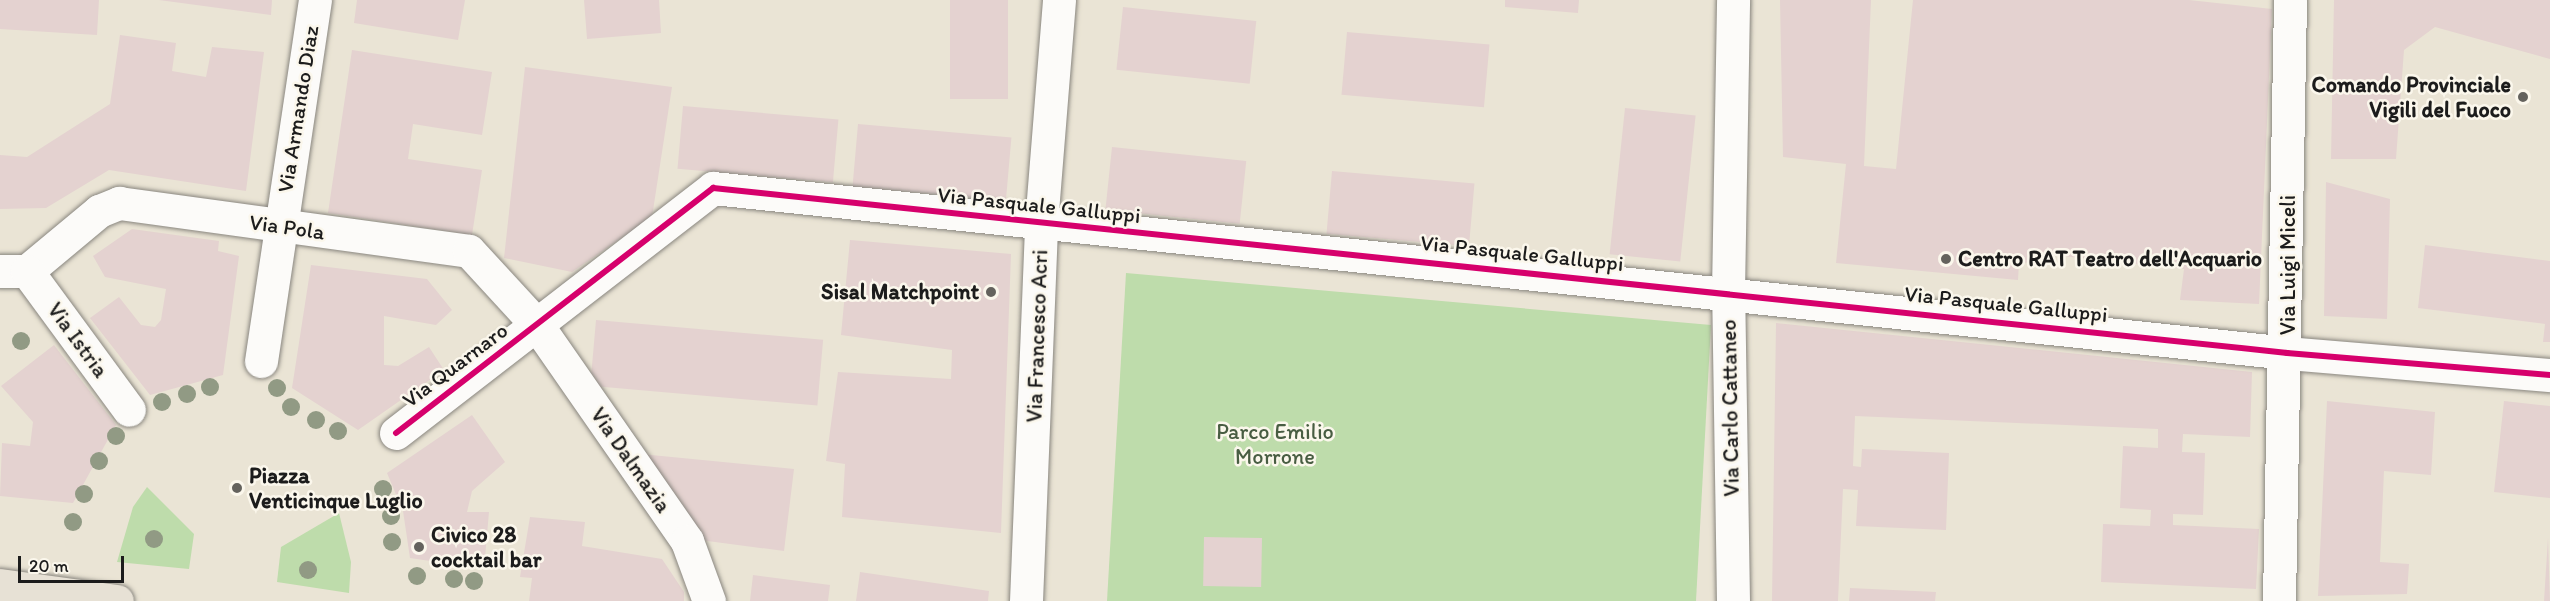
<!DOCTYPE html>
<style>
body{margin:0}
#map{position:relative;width:2550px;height:601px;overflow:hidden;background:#eae4d5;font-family:Itim,sans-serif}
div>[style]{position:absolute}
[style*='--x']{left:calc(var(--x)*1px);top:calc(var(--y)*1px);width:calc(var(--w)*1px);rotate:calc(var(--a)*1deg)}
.green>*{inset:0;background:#bedcab}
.building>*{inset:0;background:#e4d2d0;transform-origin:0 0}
.roads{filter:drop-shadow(0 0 2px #89867f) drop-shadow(0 0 2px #89867f)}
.minor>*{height:33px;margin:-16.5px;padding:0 16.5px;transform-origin:16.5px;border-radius:16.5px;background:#fcfbf9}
.primary>*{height:33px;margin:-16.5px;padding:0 16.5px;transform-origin:16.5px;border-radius:16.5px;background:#e7e1d5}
.cycleway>*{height:6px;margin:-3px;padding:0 3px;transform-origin:3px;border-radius:3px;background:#d6006c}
.trees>*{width:18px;height:18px;margin:-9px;border-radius:50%;background:#919a84}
.dots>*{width:16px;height:16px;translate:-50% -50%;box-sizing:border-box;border:3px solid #fbf7ec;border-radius:50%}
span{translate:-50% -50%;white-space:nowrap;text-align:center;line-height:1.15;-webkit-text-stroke:5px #fbf7ec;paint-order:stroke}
.poi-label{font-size:22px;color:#1c1c1c;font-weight:700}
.right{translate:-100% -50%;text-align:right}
.left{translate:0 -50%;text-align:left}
.street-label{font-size:22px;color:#1c1c1c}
.park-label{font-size:22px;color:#485d42}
.scale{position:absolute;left:18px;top:556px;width:106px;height:27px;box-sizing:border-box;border:3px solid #1c1c1c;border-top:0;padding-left:8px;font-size:18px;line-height:21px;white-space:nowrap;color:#1c1c1c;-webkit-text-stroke:4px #fbf7ec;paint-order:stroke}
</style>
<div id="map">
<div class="green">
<div style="clip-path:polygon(1126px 273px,1711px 325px,1696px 601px,1107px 601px)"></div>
<div style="clip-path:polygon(147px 487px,194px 534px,189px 569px,117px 562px,133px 507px)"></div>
<div style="clip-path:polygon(339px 513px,351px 562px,349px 593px,277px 582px,281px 547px)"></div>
</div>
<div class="building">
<div style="clip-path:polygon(0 0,99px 0,97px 35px,0 29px)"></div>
<div style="clip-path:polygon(159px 0,272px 0,271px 15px)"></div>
<div style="clip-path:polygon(357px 0,465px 0,458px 40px,354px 23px)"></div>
<div style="clip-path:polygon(584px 0,659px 0,661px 33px,587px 39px)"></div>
<div style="left:950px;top:0;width:58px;height:99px"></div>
<div style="clip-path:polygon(1505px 0,1579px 0,1578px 13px,1505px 7px)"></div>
<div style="clip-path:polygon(1780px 0,1871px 0,1864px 166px,1896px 169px,1913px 0,2189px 0,2272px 9px,2259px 304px,2180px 300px,2184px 269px,2043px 254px,2042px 264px,2019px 262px,2018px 280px,1836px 263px,1846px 164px,1783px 157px)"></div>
<div style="clip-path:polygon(2334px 0,2550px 0,2550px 59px,2435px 27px,2404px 50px,2396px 159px,2331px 159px)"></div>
<div style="left:1123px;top:7px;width:134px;height:63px;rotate:6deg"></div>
<div style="left:1347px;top:32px;width:143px;height:63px;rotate:5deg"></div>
<div style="clip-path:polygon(120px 35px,176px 43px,172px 71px,206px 77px,212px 47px,264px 52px,246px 191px,109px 170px,46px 208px,0 209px,0 155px,27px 157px,110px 104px)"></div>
<div style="clip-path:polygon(352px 50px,492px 72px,482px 135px,413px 124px,408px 159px,482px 170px,472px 235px,328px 213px)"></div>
<div style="clip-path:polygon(525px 67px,672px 87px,652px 217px,572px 272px,504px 258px)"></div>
<div style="left:683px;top:106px;width:156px;height:63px;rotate:5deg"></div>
<div style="left:1625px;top:108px;width:71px;height:147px;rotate:6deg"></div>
<div style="left:858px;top:124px;width:154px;height:63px;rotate:5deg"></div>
<div style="left:1112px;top:147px;width:135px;height:63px;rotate:6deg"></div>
<div style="left:1332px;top:171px;width:143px;height:63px;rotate:5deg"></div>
<div style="clip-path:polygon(2326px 182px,2390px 199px,2387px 319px,2324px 316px)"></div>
<div style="clip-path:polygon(132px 229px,219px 241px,218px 251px,239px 256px,223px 375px,150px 395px,90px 318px,119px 297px,141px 325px,155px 327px,161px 320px,166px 289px,105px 277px,93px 256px)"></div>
<div style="clip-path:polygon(850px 240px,1011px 254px,1001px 533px,842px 517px,845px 464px,826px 461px,838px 372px,951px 379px,952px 350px,841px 335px)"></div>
<div style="clip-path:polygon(2425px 245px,2550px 261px,2550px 342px,2543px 342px,2545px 324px,2418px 308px)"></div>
<div style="clip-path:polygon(311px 265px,427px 279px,452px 310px,436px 325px,384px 316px,384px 365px,398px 366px,429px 347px,444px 370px,358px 430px,292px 388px)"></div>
<div style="left:596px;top:320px;width:228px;height:66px;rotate:5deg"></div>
<div style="clip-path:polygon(1776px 323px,2252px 372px,2250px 437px,2183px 434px,2182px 452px,2205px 453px,2203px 515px,2173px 514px,2173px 525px,2259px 529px,2256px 589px,2101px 582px,2103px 524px,2150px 526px,2151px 510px,2120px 508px,2123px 446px,2158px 448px,2158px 429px,1855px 416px,1853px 466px,1861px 467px,1862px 449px,1949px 453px,1946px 530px,1856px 526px,1858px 490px,1843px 489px,1838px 601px,1772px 601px)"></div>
<div style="clip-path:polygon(54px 345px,116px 425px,73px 503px,0 496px,2px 443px,30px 446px,33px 422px,1px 386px)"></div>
<div style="clip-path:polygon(2327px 401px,2435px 412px,2431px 475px,2384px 471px,2380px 562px,2409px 564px,2407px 594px,2318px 596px)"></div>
<div style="clip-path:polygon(2504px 401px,2550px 406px,2550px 498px,2494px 492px)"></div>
<div style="clip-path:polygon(472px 415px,505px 462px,472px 491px,467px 512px,489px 512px,484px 569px,410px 558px,403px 511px,387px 473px)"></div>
<div style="clip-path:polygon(641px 454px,794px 469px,784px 551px,700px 540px)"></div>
<div style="clip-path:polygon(530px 517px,585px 522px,582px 546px,662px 559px,684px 592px,684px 601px,529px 601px,532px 578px,520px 577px)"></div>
<div style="left:1204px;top:537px;width:58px;height:49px;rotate:1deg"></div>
<div style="clip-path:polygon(2548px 538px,2550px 601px,2544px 601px)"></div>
<div style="clip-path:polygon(860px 572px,989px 591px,988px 601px,856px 601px)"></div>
<div style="clip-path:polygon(753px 575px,830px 585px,828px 601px,750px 601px)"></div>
<div style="clip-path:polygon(1850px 588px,1936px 592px,1935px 601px,1849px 601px)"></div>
</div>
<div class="roads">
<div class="minor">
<div style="--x:0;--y:271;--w:27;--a:0"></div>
<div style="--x:27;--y:271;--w:94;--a:-39.8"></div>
<div style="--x:99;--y:211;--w:22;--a:-22"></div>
<div style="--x:119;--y:203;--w:353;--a:7.8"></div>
<div style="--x:469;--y:251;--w:100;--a:47.4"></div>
<div style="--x:537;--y:325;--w:263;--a:55.2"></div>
<div style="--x:687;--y:541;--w:64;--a:69.9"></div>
<div style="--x:27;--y:271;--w:172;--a:53.7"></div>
<div style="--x:261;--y:361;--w:365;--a:-81.5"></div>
<div style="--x:396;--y:433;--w:401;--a:-37.7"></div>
<div style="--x:713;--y:188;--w:1583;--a:5.98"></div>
<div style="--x:2287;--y:353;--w:264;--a:4.8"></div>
<div style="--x:1026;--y:601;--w:377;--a:-87.7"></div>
<div style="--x:1041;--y:224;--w:225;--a:-85.4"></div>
<div style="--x:1733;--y:601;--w:310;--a:-90.9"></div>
<div style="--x:1728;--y:291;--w:291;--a:-89"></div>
<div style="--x:2279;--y:601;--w:601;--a:-88.95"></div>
</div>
<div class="primary">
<div style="--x:0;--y:585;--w:118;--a:7.8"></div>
</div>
</div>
<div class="cycleway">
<div style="--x:396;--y:433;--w:401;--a:-37.7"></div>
<div style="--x:713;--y:188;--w:1583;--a:5.98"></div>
<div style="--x:2287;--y:353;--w:264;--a:4.8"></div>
</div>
<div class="trees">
<div style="left:21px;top:341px"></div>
<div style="left:210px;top:387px"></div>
<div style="left:277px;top:388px"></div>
<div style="left:187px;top:394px"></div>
<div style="left:162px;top:402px"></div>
<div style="left:291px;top:407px"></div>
<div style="left:316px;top:420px"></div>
<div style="left:338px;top:431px"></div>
<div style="left:116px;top:436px"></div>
<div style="left:99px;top:461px"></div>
<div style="left:383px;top:489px"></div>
<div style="left:84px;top:494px"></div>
<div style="left:391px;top:516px"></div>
<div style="left:73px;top:522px"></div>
<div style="left:154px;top:539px"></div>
<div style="left:392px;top:542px"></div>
<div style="left:308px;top:570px"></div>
<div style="left:417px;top:576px"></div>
<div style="left:454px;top:579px"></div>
<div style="left:474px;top:581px"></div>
</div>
<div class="dots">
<div style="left:2523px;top:97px;background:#64625d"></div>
<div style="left:1946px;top:259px;background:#64625d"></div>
<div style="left:991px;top:292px;background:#64625d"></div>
<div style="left:237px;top:488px;background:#64625d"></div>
<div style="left:419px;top:547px;background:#64625d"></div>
</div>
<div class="poi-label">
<span class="right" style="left:2511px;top:97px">Comando Provinciale<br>Vigili del Fuoco</span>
<span class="left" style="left:1958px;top:259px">Centro RAT Teatro dell'Acquario</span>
<span class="right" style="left:979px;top:292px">Sisal Matchpoint</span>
<span class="left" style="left:249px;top:488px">Piazza<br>Venticinque Luglio</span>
<span class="left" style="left:431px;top:547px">Civico 28<br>cocktail bar</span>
</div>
<div class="street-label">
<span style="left:298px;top:109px;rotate:-81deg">Via Armando Diaz</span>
<span style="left:1039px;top:205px;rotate:6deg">Via Pasquale Galluppi</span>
<span style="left:287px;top:227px;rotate:8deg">Via Pola</span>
<span style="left:1522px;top:253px;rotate:6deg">Via Pasquale Galluppi</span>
<span style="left:2288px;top:265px;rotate:-90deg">Via Luigi Miceli</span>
<span style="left:2006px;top:304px;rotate:6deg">Via Pasquale Galluppi</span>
<span style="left:1037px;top:336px;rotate:-88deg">Via Francesco Acri</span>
<span style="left:78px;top:340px;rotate:54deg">Via Istria</span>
<span style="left:455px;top:365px;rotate:-37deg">Via Quarnaro</span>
<span style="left:1730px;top:408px;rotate:-91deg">Via Carlo Cattaneo</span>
<span style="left:631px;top:460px;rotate:55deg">Via Dalmazia</span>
</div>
<div class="park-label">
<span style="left:1275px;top:444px">Parco Emilio<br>Morrone</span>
</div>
<div class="scale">20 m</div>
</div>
